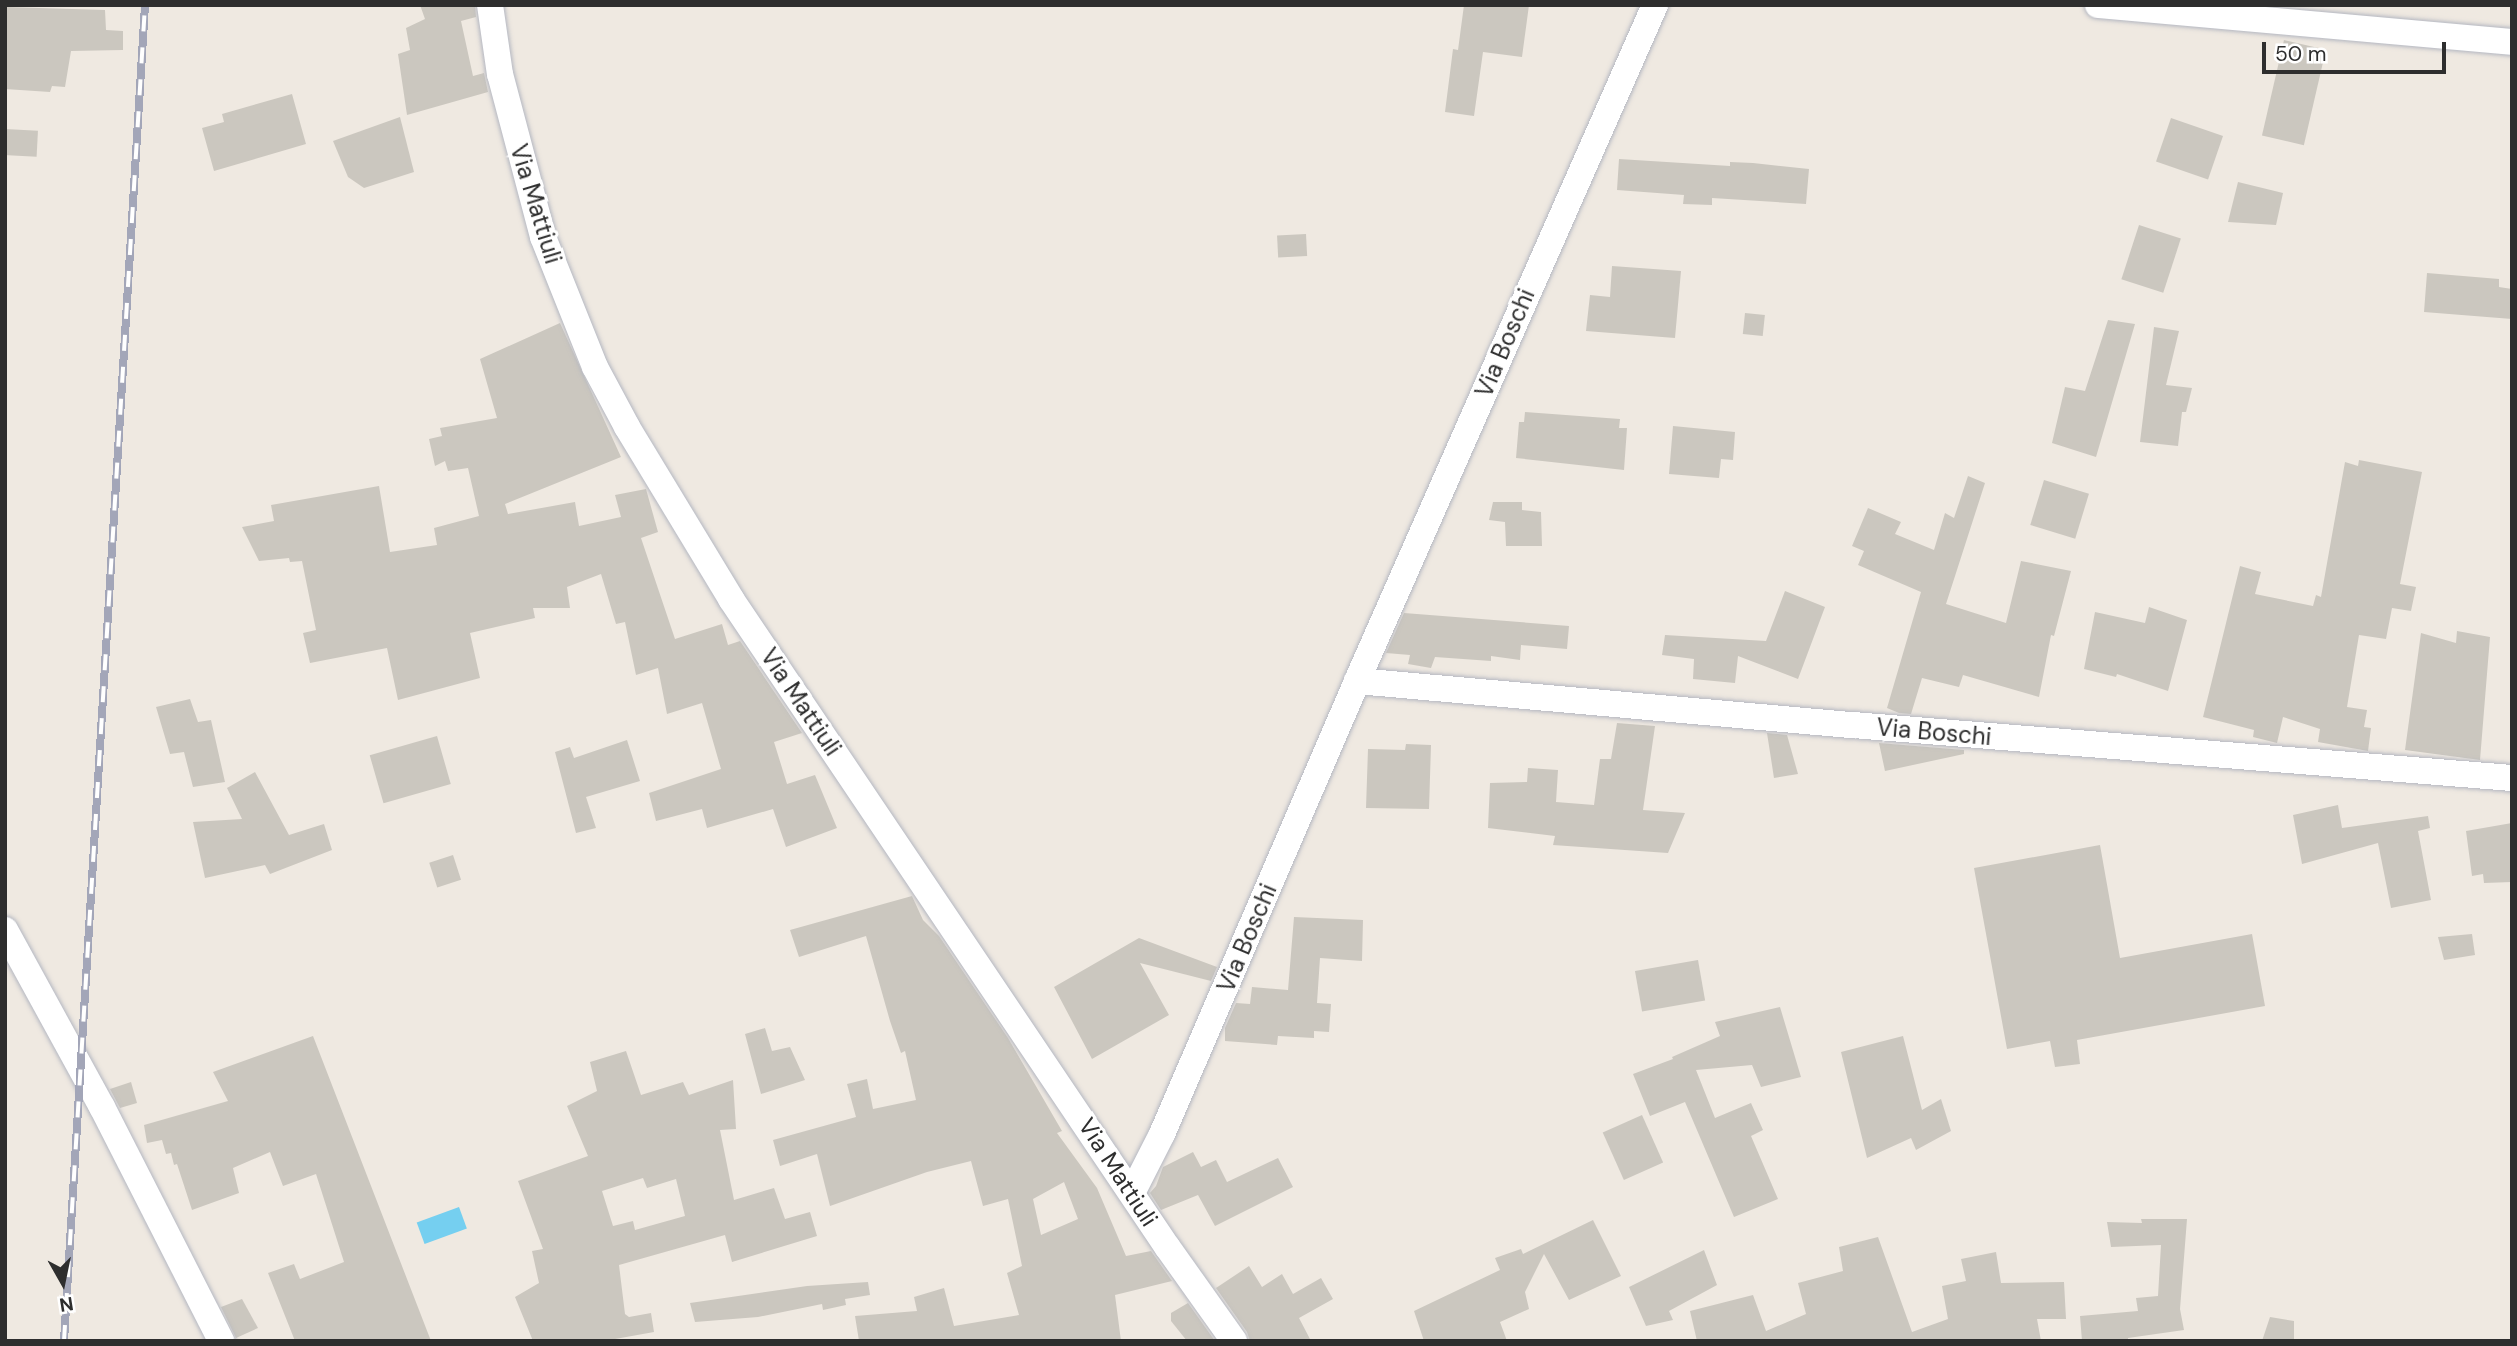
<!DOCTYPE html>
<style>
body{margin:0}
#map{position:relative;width:2517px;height:1346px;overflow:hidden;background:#efe9e1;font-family:"DM Sans",sans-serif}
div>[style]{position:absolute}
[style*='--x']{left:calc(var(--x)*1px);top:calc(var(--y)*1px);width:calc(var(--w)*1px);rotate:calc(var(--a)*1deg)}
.water>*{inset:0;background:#75cff0;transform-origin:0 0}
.building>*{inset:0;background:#cbc7bf;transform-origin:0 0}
.roads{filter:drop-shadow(0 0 2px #b4b7c1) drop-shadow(0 0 2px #b4b7c1)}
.minor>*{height:26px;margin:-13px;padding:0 13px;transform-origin:13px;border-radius:13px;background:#fff}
.rail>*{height:8px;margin-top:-4px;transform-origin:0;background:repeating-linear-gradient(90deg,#fff 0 16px,#a3a6b8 0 32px);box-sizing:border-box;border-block:2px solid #a3a6b8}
span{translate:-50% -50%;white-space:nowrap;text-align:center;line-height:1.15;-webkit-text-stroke:6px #fff;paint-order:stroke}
.street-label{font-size:24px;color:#2e2e2e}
.frame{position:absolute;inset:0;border:7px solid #2e2e2e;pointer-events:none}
.north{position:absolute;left:28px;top:1248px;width:70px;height:70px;-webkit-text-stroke:5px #fff;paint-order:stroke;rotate:171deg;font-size:19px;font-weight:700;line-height:28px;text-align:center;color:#2e2e2e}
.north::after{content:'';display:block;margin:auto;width:24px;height:32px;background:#2e2e2e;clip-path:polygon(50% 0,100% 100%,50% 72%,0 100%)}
.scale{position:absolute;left:2262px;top:42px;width:184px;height:32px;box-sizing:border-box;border:4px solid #2e2e2e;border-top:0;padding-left:9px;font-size:21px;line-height:24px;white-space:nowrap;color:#2e2e2e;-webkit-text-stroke:5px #fff;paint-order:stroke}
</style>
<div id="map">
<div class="water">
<div style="left:459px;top:1207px;width:23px;height:45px;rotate:70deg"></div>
</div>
<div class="building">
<div style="clip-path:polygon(420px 5px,475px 5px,476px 17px,461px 21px,473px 76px,484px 73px,488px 92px,407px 115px,398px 54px,410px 50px,406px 28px,425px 19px)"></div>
<div style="clip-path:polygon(1464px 5px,1529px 5px,1522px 57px,1483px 52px,1474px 116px,1445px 112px,1453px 49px,1458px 50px)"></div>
<div style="clip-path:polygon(6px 7px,105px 10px,106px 30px,123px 31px,123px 50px,71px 51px,65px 87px,52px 86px,50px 92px,5px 89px)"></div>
<div style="left:2284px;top:40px;width:43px;height:98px;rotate:13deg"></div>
<div style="clip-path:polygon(292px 94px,306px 144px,214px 171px,202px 128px,224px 122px,222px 114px)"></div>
<div style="clip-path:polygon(400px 117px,414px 172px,364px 188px,348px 177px,333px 141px)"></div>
<div style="left:2171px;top:118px;width:55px;height:46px;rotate:19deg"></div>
<div style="left:5px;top:129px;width:33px;height:26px;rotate:3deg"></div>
<div style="clip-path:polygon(1619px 159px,1730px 166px,1730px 162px,1753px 163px,1809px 169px,1806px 204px,1712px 198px,1712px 205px,1683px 204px,1684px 195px,1617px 190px)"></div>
<div style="clip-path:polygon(2238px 182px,2283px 193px,2276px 225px,2228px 222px)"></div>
<div style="left:2139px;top:225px;width:44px;height:57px;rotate:18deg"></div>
<div style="left:1306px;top:234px;width:22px;height:29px;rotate:87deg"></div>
<div style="clip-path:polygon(1612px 266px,1681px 271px,1675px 338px,1586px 331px,1590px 295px,1610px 297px)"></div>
<div style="clip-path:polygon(2427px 273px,2499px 279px,2499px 287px,2512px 289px,2512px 319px,2424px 312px)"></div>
<div style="left:1745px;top:313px;width:20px;height:21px;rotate:6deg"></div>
<div style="clip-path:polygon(2108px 320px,2135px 324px,2096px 457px,2052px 443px,2065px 387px,2085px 391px)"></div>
<div style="clip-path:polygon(560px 323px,621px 457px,505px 504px,508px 514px,575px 502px,579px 526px,621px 517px,615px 495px,646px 489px,658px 532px,641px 538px,675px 639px,722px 624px,728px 645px,740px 641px,802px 733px,774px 742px,787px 784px,815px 775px,837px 828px,786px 847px,773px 809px,707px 828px,702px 809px,656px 821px,649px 793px,721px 769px,702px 703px,667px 714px,658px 668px,636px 675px,625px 622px,616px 624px,601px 574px,567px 587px,570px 608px,533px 608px,535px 618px,470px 633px,480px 678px,398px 700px,387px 648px,310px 663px,303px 633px,316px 630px,302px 561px,290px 562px,289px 558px,259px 561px,242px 527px,274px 521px,271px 505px,379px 486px,390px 552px,437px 545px,434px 528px,479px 516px,468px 468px,448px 471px,445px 461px,435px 466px,429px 439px,442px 436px,440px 428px,497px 418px,480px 359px)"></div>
<div style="clip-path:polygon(2154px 327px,2179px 331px,2166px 385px,2192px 388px,2186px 412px,2182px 412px,2178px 446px,2140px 442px)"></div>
<div style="clip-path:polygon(1525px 412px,1620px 419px,1619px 428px,1627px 428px,1624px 470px,1516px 458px,1519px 422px,1524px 422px)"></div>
<div style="clip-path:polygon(1673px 426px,1735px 432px,1733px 460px,1721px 459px,1719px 478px,1669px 474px)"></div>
<div style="clip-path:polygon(2359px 460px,2422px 472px,2400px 584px,2416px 587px,2411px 611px,2392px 608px,2386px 639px,2359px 635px,2347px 707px,2367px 710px,2364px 727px,2371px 728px,2368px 751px,2318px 742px,2320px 729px,2283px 717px,2277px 743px,2253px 737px,2254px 730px,2203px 717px,2240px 566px,2261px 572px,2255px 594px,2313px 606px,2316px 595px,2321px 597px,2345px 462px,2358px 466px)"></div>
<div style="clip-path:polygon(1968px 476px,1985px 483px,1946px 604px,2006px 623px,2021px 561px,2071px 571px,2054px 636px,2051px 635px,2039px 697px,1963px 675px,1959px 687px,1922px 678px,1911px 714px,1899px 713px,1887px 708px,1921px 592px,1858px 565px,1864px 551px,1852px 546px,1868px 508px,1901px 522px,1895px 534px,1934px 550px,1945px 513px,1954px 518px)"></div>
<div style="left:2044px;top:480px;width:47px;height:47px;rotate:17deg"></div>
<div style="clip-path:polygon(1493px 502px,1522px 502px,1522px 510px,1541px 512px,1542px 546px,1506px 546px,1505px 522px,1489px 520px)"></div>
<div style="clip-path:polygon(1785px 591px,1825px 607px,1798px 679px,1738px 656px,1735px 683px,1693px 679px,1694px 659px,1662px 655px,1665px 635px,1766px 641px)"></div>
<div style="clip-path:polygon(2149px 607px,2187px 620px,2168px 691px,2117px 674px,2116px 677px,2084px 669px,2095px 612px,2145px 623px)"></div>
<div style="clip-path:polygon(1404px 613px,1569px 626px,1567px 649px,1521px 645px,1520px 660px,1491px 656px,1491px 661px,1435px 657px,1431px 668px,1408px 664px,1410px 655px,1386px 653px)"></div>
<div style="clip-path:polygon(2457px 631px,2490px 637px,2480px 760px,2405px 750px,2421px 633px,2456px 643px)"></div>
<div style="clip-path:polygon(190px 699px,198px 722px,211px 720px,225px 782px,193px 787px,184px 752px,170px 754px,156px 707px)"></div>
<div style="clip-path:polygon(1617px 723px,1655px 726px,1643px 810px,1685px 813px,1668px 853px,1553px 845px,1555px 836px,1488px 828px,1490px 783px,1527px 782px,1528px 768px,1558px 770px,1556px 802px,1594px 805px,1600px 759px,1611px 759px)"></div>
<div style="clip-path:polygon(1767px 733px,1787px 735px,1798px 774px,1774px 778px)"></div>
<div style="left:437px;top:736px;width:50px;height:70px;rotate:74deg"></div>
<div style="clip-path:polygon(627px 740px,640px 781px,586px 797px,596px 828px,576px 833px,555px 752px,570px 747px,574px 758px)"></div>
<div style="clip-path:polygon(1879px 743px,1964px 750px,1964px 754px,1885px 771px)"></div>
<div style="clip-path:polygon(1406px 744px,1431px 745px,1429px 809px,1366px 808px,1368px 749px,1405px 750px)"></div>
<div style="clip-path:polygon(255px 772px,289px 835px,324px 824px,332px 850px,270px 874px,265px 865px,205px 878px,193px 822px,242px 819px,227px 788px)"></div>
<div style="clip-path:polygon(2338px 805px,2342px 828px,2428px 816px,2430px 828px,2418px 831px,2431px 900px,2391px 908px,2378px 843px,2302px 864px,2293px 815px)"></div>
<div style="clip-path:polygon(2512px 823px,2512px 882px,2484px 883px,2483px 874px,2472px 876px,2466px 831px)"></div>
<div style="clip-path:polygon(2100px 845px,2120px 958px,2252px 934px,2265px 1006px,2077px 1040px,2080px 1064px,2055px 1067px,2050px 1041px,2007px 1049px,1974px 868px)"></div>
<div style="left:453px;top:855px;width:26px;height:25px;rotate:72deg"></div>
<div style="clip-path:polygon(evenodd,912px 896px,923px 920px,939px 936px,1008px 1038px,1062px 1131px,1057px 1133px,1097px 1188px,1126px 1256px,1151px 1251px,1172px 1281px,1115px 1295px,1121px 1341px,859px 1341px,855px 1316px,917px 1311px,914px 1297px,944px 1288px,954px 1326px,1019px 1315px,1007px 1273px,1022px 1266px,1008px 1199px,983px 1206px,971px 1161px,927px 1172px,830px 1206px,817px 1154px,780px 1166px,773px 1140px,856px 1117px,847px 1084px,867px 1079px,873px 1109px,916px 1100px,905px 1051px,901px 1053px,890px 1021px,866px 936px,799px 957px,790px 930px,912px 896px,1064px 1182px,1078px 1219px,1041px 1235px,1033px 1199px,1064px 1182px)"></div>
<div style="clip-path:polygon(1294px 917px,1363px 920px,1362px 961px,1320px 958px,1317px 1003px,1331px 1004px,1329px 1032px,1314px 1031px,1314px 1038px,1278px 1036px,1277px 1045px,1225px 1041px,1225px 1028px,1236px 1003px,1250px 1004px,1252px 987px,1288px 990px)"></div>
<div style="clip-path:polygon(2472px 934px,2475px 955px,2444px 960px,2438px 937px)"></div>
<div style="clip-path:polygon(1139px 938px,1217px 967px,1211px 981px,1140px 963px,1169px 1015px,1092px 1059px,1054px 987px)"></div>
<div style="left:1698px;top:960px;width:41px;height:64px;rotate:80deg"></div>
<div style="clip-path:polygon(1780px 1007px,1801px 1077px,1761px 1087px,1752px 1065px,1696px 1070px,1715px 1118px,1751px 1103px,1763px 1130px,1751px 1136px,1778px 1199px,1734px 1217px,1685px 1102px,1650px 1116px,1633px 1074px,1673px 1059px,1672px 1057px,1720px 1036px,1715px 1022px)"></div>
<div style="clip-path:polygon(765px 1028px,772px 1051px,790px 1047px,805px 1080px,761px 1094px,745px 1034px)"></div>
<div style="clip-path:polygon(313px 1036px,431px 1341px,295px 1341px,268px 1273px,294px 1264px,300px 1279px,344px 1262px,316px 1174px,283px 1186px,270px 1152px,233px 1168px,239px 1193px,192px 1210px,177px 1164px,174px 1165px,171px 1153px,166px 1154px,162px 1140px,147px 1143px,144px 1125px,228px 1101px,213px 1072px)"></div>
<div style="clip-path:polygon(1903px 1036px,1922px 1110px,1941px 1099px,1951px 1131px,1916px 1150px,1911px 1138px,1867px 1158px,1841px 1052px)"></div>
<div style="clip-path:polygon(evenodd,626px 1051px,641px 1095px,683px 1082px,689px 1095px,733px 1080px,736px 1129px,720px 1130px,734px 1200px,774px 1188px,785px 1219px,810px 1212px,817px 1236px,732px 1262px,725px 1235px,619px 1265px,625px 1314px,629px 1317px,651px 1313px,654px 1332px,604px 1341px,533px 1341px,515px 1297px,539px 1283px,532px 1251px,543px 1249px,518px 1181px,588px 1156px,567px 1106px,597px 1091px,590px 1062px,626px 1051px,643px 1178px,647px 1188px,676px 1179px,685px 1216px,635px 1230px,633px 1221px,613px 1226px,602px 1191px,643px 1178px)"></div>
<div style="clip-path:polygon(131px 1082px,137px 1103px,120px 1108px,110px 1089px)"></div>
<div style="left:1642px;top:1115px;width:52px;height:43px;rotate:66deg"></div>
<div style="clip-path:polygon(1193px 1152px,1201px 1167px,1216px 1160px,1227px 1182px,1278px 1158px,1293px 1187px,1215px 1226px,1198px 1195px,1161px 1210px,1150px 1193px,1156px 1186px,1163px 1167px)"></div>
<div style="clip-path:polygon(2141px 1219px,2187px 1219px,2180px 1309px,2184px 1330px,2128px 1338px,2128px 1341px,2082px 1341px,2080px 1316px,2138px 1311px,2136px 1298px,2158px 1296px,2161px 1245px,2111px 1247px,2107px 1222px,2142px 1223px)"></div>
<div style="clip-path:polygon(1593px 1220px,1621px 1276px,1569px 1300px,1544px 1254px,1525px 1292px,1529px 1309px,1500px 1322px,1507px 1341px,1424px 1341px,1414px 1311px,1500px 1270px,1495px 1258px,1521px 1249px,1523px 1254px)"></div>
<div style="clip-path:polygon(1878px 1237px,1912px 1332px,1948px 1319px,1942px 1286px,1966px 1281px,1961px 1259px,1996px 1252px,2001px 1283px,2064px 1282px,2066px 1319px,2037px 1319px,2041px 1341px,1697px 1341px,1690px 1311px,1753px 1295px,1766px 1331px,1806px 1314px,1798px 1283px,1843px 1271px,1839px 1247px)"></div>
<div style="clip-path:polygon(1704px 1250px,1717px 1285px,1669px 1311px,1673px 1320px,1646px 1326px,1629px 1287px)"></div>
<div style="clip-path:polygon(1249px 1266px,1262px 1287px,1282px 1274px,1293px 1294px,1321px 1278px,1333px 1299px,1299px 1318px,1311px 1341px,1250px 1341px,1247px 1332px,1216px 1288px)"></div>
<div style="clip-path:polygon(868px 1282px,870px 1295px,845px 1299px,846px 1305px,823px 1310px,822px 1304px,758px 1317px,695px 1322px,690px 1303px,807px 1286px)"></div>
<div style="clip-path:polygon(242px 1299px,258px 1328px,236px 1338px,221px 1307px)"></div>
<div style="clip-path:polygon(1188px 1303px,1215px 1341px,1187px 1341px,1171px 1321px,1171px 1313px)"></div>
<div style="clip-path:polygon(2270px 1317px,2294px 1321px,2294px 1341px,2262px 1341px)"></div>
</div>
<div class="roads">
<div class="minor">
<div style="--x:490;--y:5;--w:70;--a:81.8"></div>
<div style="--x:500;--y:74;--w:169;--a:75.2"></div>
<div style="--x:543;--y:237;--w:140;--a:68.2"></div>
<div style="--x:595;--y:367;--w:68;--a:61.9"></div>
<div style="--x:627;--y:427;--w:201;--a:58.8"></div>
<div style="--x:731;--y:599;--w:782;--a:56.05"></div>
<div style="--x:1168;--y:1248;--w:114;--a:54.6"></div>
<div style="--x:2098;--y:5;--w:416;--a:5.1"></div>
<div style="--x:1357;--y:681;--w:498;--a:5.1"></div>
<div style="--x:1853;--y:725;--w:661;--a:4.6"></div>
<div style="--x:5;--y:930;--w:202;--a:61.3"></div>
<div style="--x:102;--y:1107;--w:263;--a:63"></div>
<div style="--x:1132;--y:1193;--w:66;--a:-63"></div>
<div style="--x:1162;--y:1134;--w:493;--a:-66.7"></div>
<div style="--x:1357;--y:681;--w:739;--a:-66.21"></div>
</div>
</div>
<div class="rail">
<div style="--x:64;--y:1341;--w:1338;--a:-86.53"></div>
</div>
<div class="street-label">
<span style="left:536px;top:204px;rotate:73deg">Via Mattiuli</span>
<span style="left:1505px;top:343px;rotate:-67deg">Via Boschi</span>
<span style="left:801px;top:702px;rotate:56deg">Via Mattiuli</span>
<span style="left:1934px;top:732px;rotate:5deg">Via Boschi</span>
<span style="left:1247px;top:938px;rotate:-67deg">Via Boschi</span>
<span style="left:1118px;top:1172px;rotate:57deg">Via Mattiuli</span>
</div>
<div class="frame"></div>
<div class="north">N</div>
<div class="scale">50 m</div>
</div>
